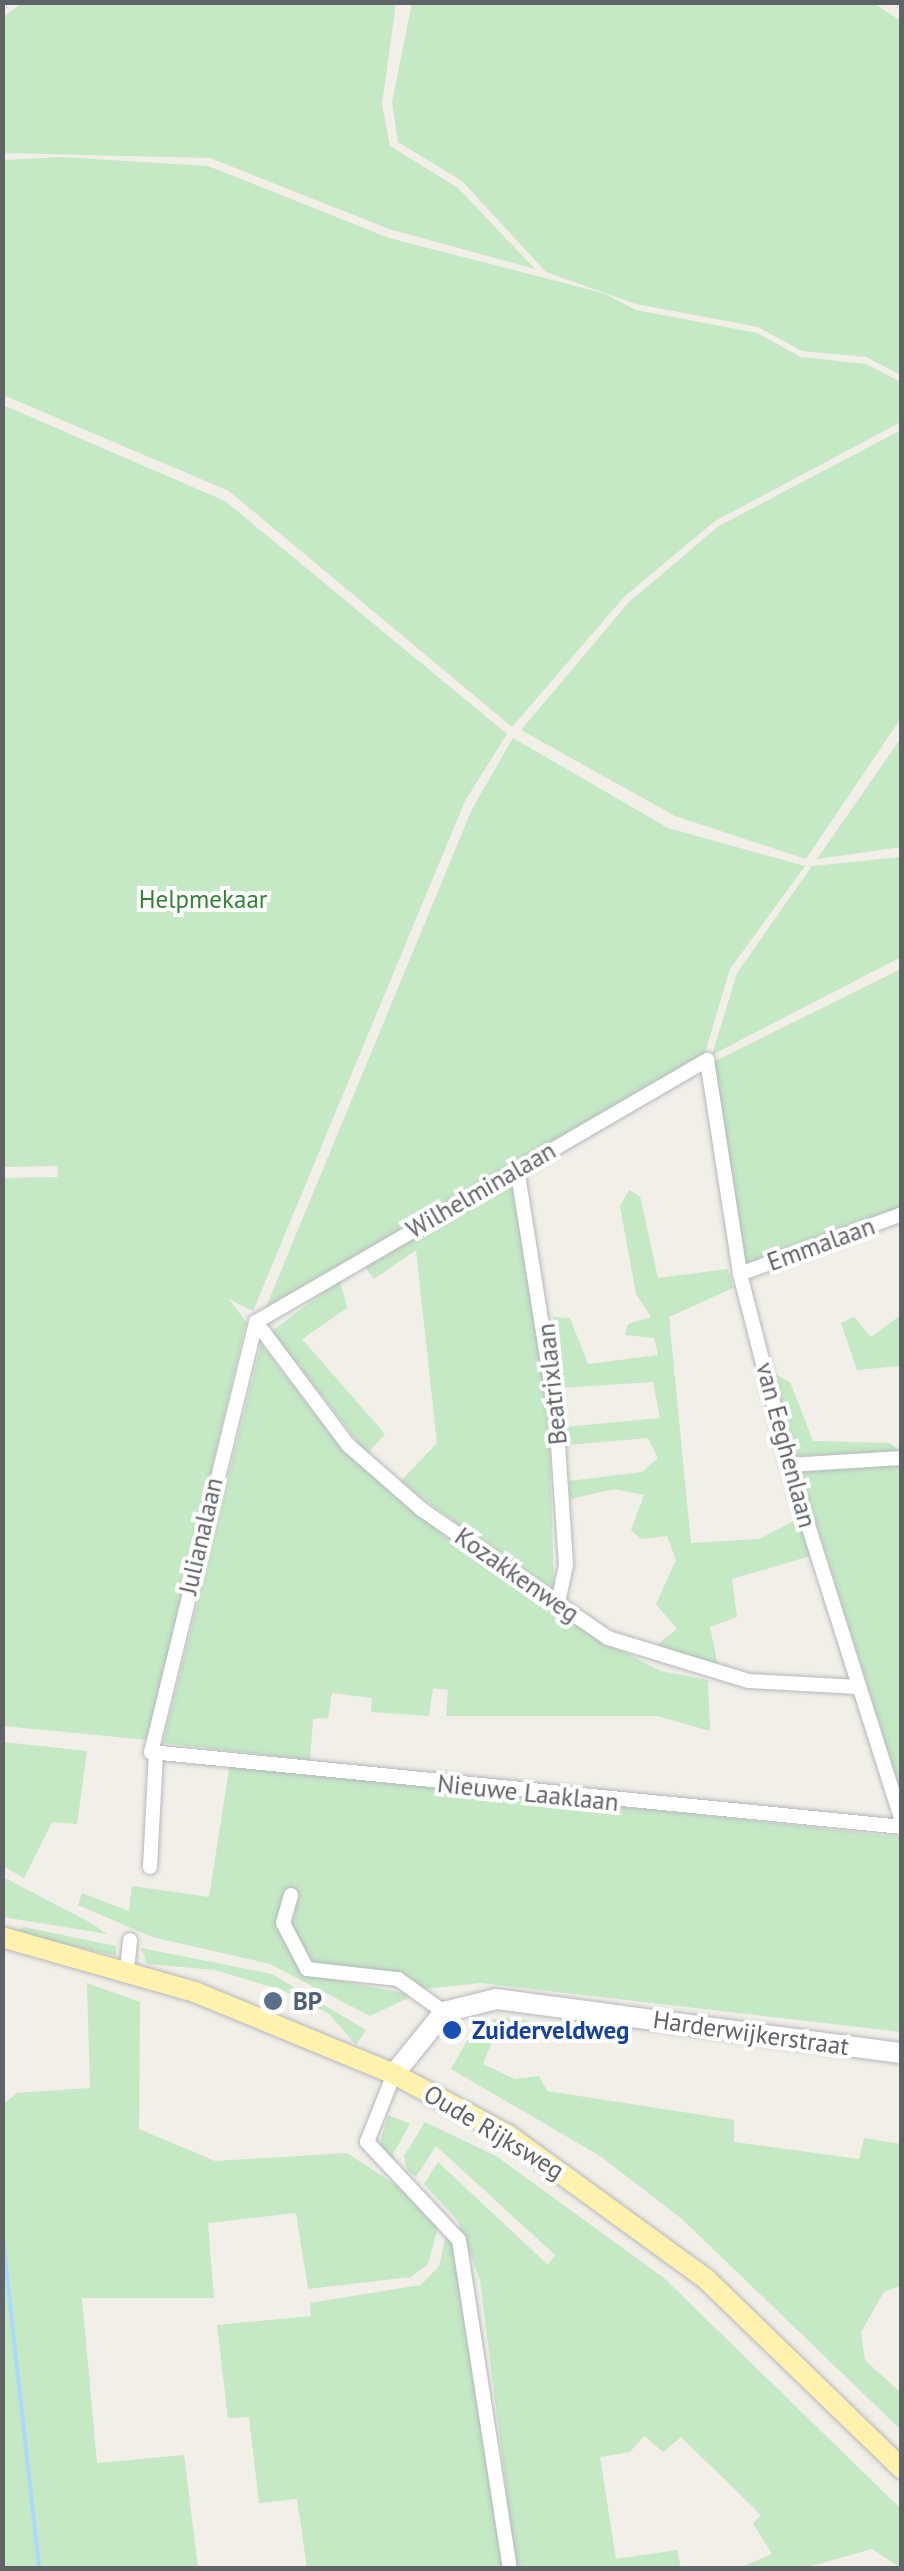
<!DOCTYPE html>
<style>
body{margin:0}
#map{position:relative;width:904px;height:2571px;overflow:hidden;background:#f1efe8;font-family:"PT Sans",sans-serif}
div>[style]{position:absolute}
[style*='--x']{left:calc(var(--x)*1px);top:calc(var(--y)*1px);width:calc(var(--w)*1px);rotate:calc(var(--a)*1deg)}
.green>*{inset:0;background:#c5e8c5}
.stream>*{height:4px;margin:-2px;padding:0 2px;transform-origin:2px;border-radius:2px;background:#aadaff}
.roads{filter:drop-shadow(0 0 2px #b5b8bc) drop-shadow(0 0 2px #b5b8bc)}
.minor>*{height:14px;margin:-7px;padding:0 7px;transform-origin:7px;border-radius:7px;background:#fff}
.secondary>*{height:20px;margin:-10px;padding:0 10px;transform-origin:10px;border-radius:10px;background:#fff}
.primary>*{height:20px;margin:-10px;padding:0 10px;transform-origin:10px;border-radius:10px;background:#fff2af}
.dots>*{width:28px;height:28px;translate:-50% -50%;box-sizing:border-box;border:5px solid #fff;border-radius:50%}
span{translate:-50% -50%;white-space:nowrap;text-align:center;line-height:1.15;-webkit-text-stroke:8px #fff;paint-order:stroke}
.park-label{font-size:25px;color:#348238}
.street-label{font-size:25px;color:#5f6368}
.service-label{font-size:25px;color:#4e5e75;font-weight:700}
.left{translate:0 -50%;text-align:left}
.transit-label{font-size:25px;color:#164399;font-weight:700}
.frame{position:absolute;inset:0;border:5px solid #5f6368;pointer-events:none}
</style>
<div id="map">
<div class="green">
<div style="clip-path:polygon(23px 3px,396px 3px,382px 104px,390px 146px,458px 188px,535px 269px,389px 229px,210px 158px,3px 153px,3px 17px)"></div>
<div style="clip-path:polygon(412px 3px,872px 2px,901px 21px,901px 375px,866px 357px,802px 351px,758px 327px,636px 304px,546px 272px,462px 181px,398px 142px,392px 102px)"></div>
<div style="clip-path:polygon(61px 157px,208px 166px,389px 238px,603px 293px,636px 310px,757px 333px,801px 357px,866px 364px,901px 382px,901px 422px,715px 521px,624px 597px,512px 727px,229px 491px,3px 395px,3px 160px)"></div>
<div style="clip-path:polygon(3px 405px,225px 501px,507px 734px,465px 801px,253px 1311px,229px 1299px,246px 1322px,148px 1740px,3px 1726px,2px 1178px,58px 1177px,57px 1166px,3px 1167px)"></div>
<div style="clip-path:polygon(901px 430px,901px 718px,806px 859px,675px 816px,521px 730px,629px 602px,719px 526px)"></div>
<div style="clip-path:polygon(513px 738px,668px 828px,805px 866px,730px 969px,704px 1056px,266px 1307px,472px 809px)"></div>
<div style="clip-path:polygon(901px 738px,901px 847px,817px 859px)"></div>
<div style="clip-path:polygon(901px 857px,901px 957px,712px 1055px,737px 973px,812px 866px)"></div>
<div style="clip-path:polygon(901px 969px,901px 1208px,743px 1268px,713px 1062px)"></div>
<div style="clip-path:polygon(512px 1179px,549px 1413px,554px 1593px,400px 1482px,437px 1443px,416px 1250px,374px 1279px,364px 1266px)"></div>
<div style="clip-path:polygon(629px 1190px,640px 1196px,658px 1278px,728px 1269px,733px 1288px,669px 1317px,691px 1543px,759px 1539px,798px 1519px,810px 1556px,732px 1579px,737px 1617px,710px 1627px,718px 1666px,653px 1648px,677px 1629px,656px 1604px,676px 1560px,667px 1536px,641px 1539px,631px 1530px,644px 1495px,614px 1489px,570px 1499px,569px 1481px,642px 1472px,658px 1458px,648px 1438px,566px 1445px,565px 1427px,660px 1418px,653px 1382px,561px 1388px,553px 1317px,570px 1318px,588px 1364px,658px 1355px,654px 1338px,625px 1335px,628px 1324px,651px 1317px,636px 1294px,620px 1206px)"></div>
<div style="clip-path:polygon(340px 1280px,347px 1308px,302px 1339px,385px 1434px,367px 1454px,272px 1331px)"></div>
<div style="clip-path:polygon(901px 1315px,901px 1366px,857px 1370px,841px 1323px,854px 1317px,871px 1337px)"></div>
<div style="clip-path:polygon(261px 1344px,337px 1443px,447px 1538px,604px 1642px,661px 1671px,708px 1680px,710px 1731px,657px 1716px,446px 1716px,448px 1690px,433px 1688px,429px 1716px,371px 1712px,372px 1698px,332px 1693px,328px 1718px,313px 1719px,310px 1760px,163px 1743px)"></div>
<div style="clip-path:polygon(771px 1372px,790px 1382px,813px 1441px,890px 1443px,900px 1452px,795px 1456px)"></div>
<div style="clip-path:polygon(901px 1464px,901px 1792px,800px 1471px)"></div>
<div style="clip-path:polygon(3px 1742px,87px 1751px,77px 1824px,52px 1822px,24px 1878px,3px 1866px)"></div>
<div style="clip-path:polygon(230px 1763px,900px 1837px,901px 2032px,481px 1983px,426px 1989px,401px 1973px,313px 1966px,291px 1927px,299px 1895px,289px 1893px,282px 1923px,308px 1975px,414px 1995px,370px 2016px,270px 1964px,152px 1937px,78px 1905px,82px 1893px,129px 1911px,132px 1886px,209px 1897px)"></div>
<div style="clip-path:polygon(3px 1877px,91px 1923px,107px 1934px,3px 1917px)"></div>
<div style="clip-path:polygon(24px 1927px,116px 1946px,116px 1956px,14px 1932px)"></div>
<div style="clip-path:polygon(141px 1948px,272px 1974px,366px 2030px,356px 2045px,329px 2014px,285px 1991px,215px 1970px,147px 1964px)"></div>
<div style="clip-path:polygon(87px 1983px,140px 2002px,139px 2129px,215px 2161px,347px 2153px,434px 2210px,438px 2227px,428px 2264px,411px 2277px,308px 2289px,296px 2213px,208px 2223px,214px 2298px,82px 2298px,97px 2463px,184px 2455px,198px 2568px,3px 2568px,3px 2093px,6px 2102px,17px 2093px,90px 2088px)"></div>
<div style="clip-path:polygon(502px 2017px,529px 2021px,525px 2037px,494px 2036px,483px 2064px,515px 2079px,539px 2076px,547px 2091px,734px 2120px,734px 2142px,859px 2159px,864px 2138px,901px 2144px,900px 2286px,884px 2292px,861px 2332px,865px 2360px,901px 2393px,901px 2430px,682px 2219px,600px 2156px,451px 2069px,476px 2025px)"></div>
<div style="clip-path:polygon(388px 2115px,410px 2124px,393px 2154px,398px 2170px,379px 2146px)"></div>
<div style="clip-path:polygon(425px 2122px,496px 2156px,664px 2278px,901px 2509px,901px 2568px,872px 2549px,804px 2568px,739px 2568px,772px 2554px,753px 2523px,761px 2515px,681px 2437px,663px 2452px,644px 2436px,630px 2452px,600px 2457px,616px 2559px,677px 2550px,681px 2568px,516px 2568px,480px 2280px,458px 2221px,424px 2184px,438px 2162px,548px 2265px,555px 2255px,436px 2146px,416px 2177px,407px 2170px,404px 2156px)"></div>
<div style="clip-path:polygon(447px 2230px,460px 2253px,505px 2568px,307px 2568px,297px 2499px,259px 2503px,249px 2417px,228px 2418px,217px 2325px,311px 2316px,310px 2303px,421px 2285px,439px 2266px)"></div>
</div>
<div class="stream">
<div style="--x:2;--y:2231;--w:339;--a:83.7"></div>
</div>
<div class="roads">
<div class="minor">
<div style="--x:517;--y:1168;--w:249;--a:81"></div>
<div style="--x:556;--y:1414;--w:151;--a:86.2"></div>
<div style="--x:566;--y:1565;--w:39;--a:102"></div>
<div style="--x:740;--y:1274;--w:173;--a:-20.3"></div>
<div style="--x:256;--y:1322;--w:522;--a:-30.15"></div>
<div style="--x:707;--y:1060;--w:217;--a:81.2"></div>
<div style="--x:740;--y:1274;--w:197;--a:75.6"></div>
<div style="--x:789;--y:1465;--w:374;--a:72.4"></div>
<div style="--x:256;--y:1322;--w:443;--a:103.7"></div>
<div style="--x:151;--y:1752;--w:755;--a:5.7"></div>
<div style="--x:256;--y:1322;--w:154;--a:53.2"></div>
<div style="--x:348;--y:1445;--w:97;--a:41.2"></div>
<div style="--x:421;--y:1509;--w:227;--a:34.6"></div>
<div style="--x:608;--y:1638;--w:147;--a:17"></div>
<div style="--x:749;--y:1681;--w:109;--a:3.2"></div>
<div style="--x:789;--y:1465;--w:113;--a:-3.5"></div>
<div style="--x:150;--y:1867;--w:114;--a:-87"></div>
<div style="--x:291;--y:1895;--w:29;--a:106"></div>
<div style="--x:283;--y:1923;--w:52;--a:62.4"></div>
<div style="--x:307;--y:1969;--w:92;--a:6.3"></div>
<div style="--x:398;--y:1979;--w:57;--a:35.7"></div>
<div style="--x:127;--y:1969;--w:29;--a:-84"></div>
<div style="--x:394;--y:2074;--w:73;--a:111.7"></div>
<div style="--x:367;--y:2142;--w:134;--a:46.8"></div>
<div style="--x:459;--y:2240;--w:332;--a:81.2"></div>
</div>
<div class="secondary">
<div style="--x:394;--y:2074;--w:80;--a:-51.1"></div>
<div style="--x:444;--y:2012;--w:54;--a:-14"></div>
<div style="--x:496;--y:1999;--w:410;--a:7.6"></div>
</div>
<div class="primary">
<div style="--x:2;--y:1937;--w:201;--a:15.9"></div>
<div style="--x:195;--y:1992;--w:215;--a:22.4"></div>
<div style="--x:394;--y:2074;--w:129;--a:28.2"></div>
<div style="--x:508;--y:2135;--w:245;--a:36"></div>
<div style="--x:706;--y:2279;--w:273;--a:44.1"></div>
</div>
</div>
<div class="dots">
<div style="left:273px;top:2001px;background:#5c6f8a"></div>
<div style="left:452px;top:2030px;background:#1a4fb4"></div>
</div>
<div class="park-label">
<span style="left:203px;top:899px">Helpmekaar</span>
</div>
<div class="street-label">
<span style="left:481px;top:1190px;rotate:-30deg">Wilhelminalaan</span>
<span style="left:821px;top:1244px;rotate:-20deg">Emmalaan</span>
<span style="left:552px;top:1384px;rotate:-96deg">Beatrixlaan</span>
<span style="left:786px;top:1445px;rotate:75deg">van Eeghenlaan</span>
<span style="left:201px;top:1536px;rotate:-77deg">Julianalaan</span>
<span style="left:517px;top:1575px;rotate:35deg">Kozakkenweg</span>
<span style="left:528px;top:1793px;rotate:6deg">Nieuwe Laaklaan</span>
<span style="left:751px;top:2033px;rotate:8deg">Harderwijkerstraat</span>
<span style="left:494px;top:2132px;rotate:31deg">Oude Rijksweg</span>
</div>
<div class="service-label">
<span class="left" style="left:293px;top:2001px">BP</span>
</div>
<div class="transit-label">
<span class="left" style="left:472px;top:2030px">Zuiderveldweg</span>
</div>
<div class="frame"></div>
</div>
